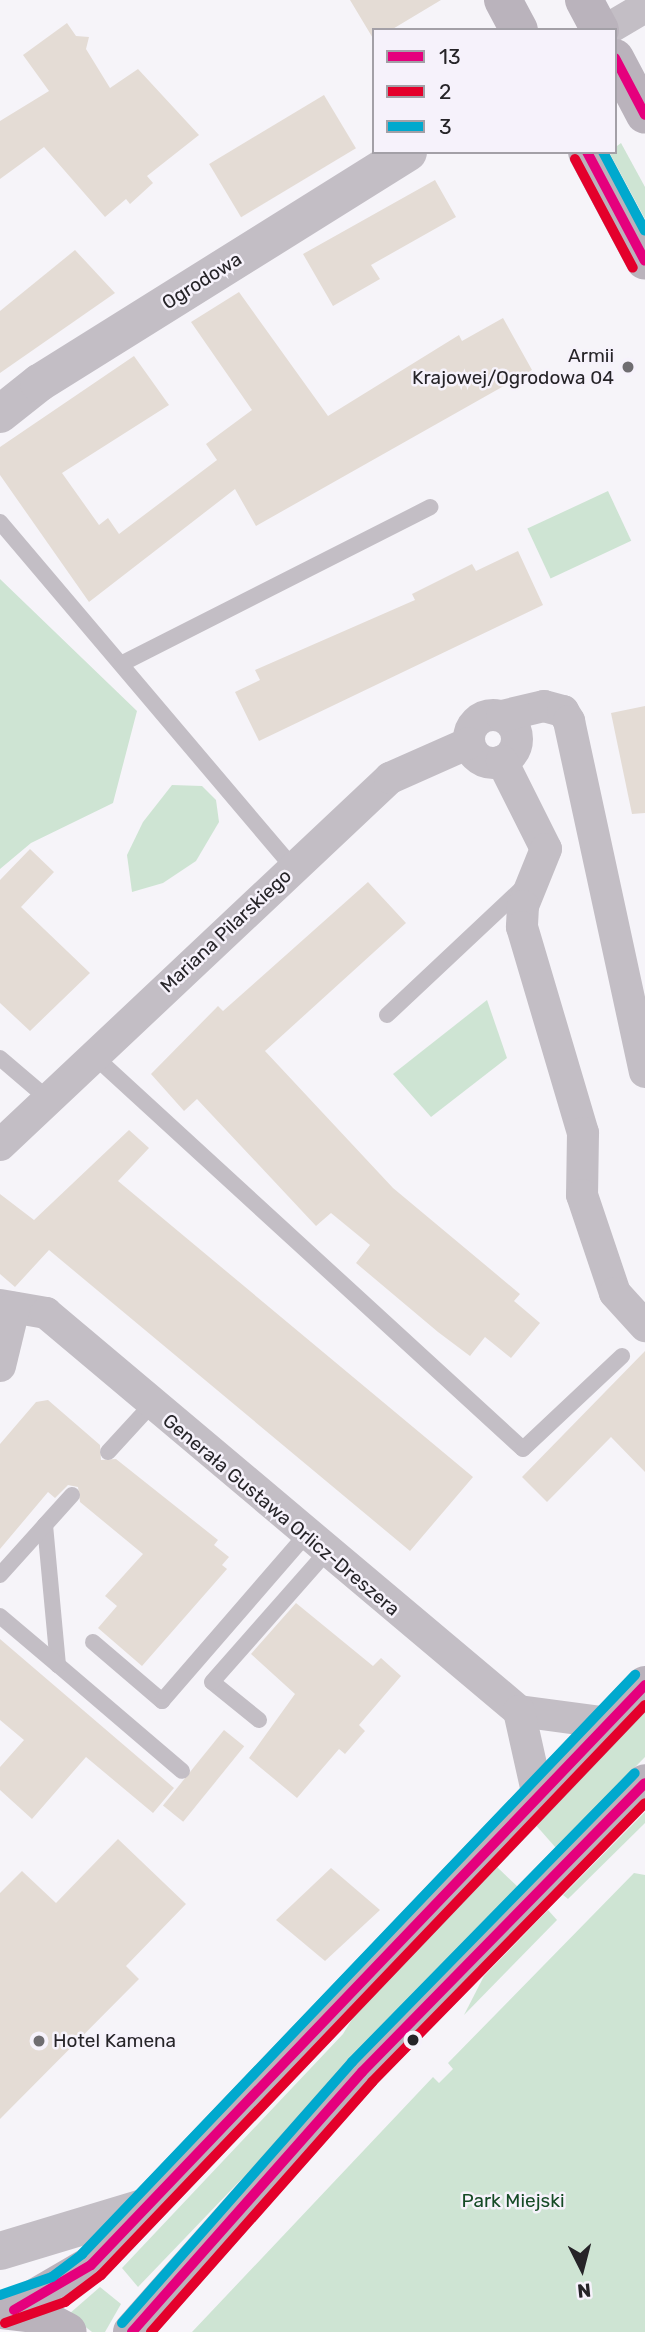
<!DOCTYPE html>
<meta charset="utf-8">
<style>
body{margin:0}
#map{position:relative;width:645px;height:2332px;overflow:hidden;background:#f6f4f9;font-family:Rubik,sans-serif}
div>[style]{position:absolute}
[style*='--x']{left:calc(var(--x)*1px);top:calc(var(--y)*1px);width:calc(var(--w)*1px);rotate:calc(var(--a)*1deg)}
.green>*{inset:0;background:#cee4d3;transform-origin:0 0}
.building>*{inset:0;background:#e4dcd5;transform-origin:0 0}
.service>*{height:16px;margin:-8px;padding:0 8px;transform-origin:8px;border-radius:8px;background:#c3bec5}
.minor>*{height:32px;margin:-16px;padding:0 16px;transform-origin:16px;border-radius:16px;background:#c3bec5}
.minor>.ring{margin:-16px;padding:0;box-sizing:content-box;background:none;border:32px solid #c3bec5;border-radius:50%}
.tertiary>*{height:38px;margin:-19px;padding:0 19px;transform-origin:19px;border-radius:19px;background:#c3bec5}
.secondary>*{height:38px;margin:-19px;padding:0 19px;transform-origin:19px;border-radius:19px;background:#bab3bc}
.bus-1>*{height:10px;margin:-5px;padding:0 5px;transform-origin:5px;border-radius:5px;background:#e5007d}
.bus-2>*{height:10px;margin:-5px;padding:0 5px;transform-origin:5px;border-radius:5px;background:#e4002b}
.bus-3>*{height:10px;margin:-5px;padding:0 5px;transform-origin:5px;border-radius:5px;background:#00a9ce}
.dots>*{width:19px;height:19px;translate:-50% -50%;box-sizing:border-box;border:4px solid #f6f2fb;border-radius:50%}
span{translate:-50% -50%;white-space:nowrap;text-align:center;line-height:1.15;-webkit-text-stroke:5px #f6f2fb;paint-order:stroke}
.street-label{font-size:19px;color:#262428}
.poi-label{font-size:19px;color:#262428}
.right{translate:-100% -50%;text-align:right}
.left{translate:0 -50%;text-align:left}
.park-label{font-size:19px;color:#164b26}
.legend{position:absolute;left:372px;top:28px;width:245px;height:126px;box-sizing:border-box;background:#f6f2fb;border:2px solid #a3a0a7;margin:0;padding:9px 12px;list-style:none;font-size:21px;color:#262428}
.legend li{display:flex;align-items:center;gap:14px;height:35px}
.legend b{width:35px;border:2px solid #a3a0a7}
.north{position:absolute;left:547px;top:2234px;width:70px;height:70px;-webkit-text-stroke:5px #f6f2fb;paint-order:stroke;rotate:174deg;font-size:19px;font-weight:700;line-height:28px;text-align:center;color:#262428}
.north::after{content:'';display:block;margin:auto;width:24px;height:32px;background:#262428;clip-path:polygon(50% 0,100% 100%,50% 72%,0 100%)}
</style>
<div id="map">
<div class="green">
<div style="clip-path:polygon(621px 143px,645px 187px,645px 219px,609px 152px)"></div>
<div style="left:608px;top:491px;width:55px;height:89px;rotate:65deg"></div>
<div style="clip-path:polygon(0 579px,137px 711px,113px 803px,31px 843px,0 869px)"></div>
<div style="clip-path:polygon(172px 785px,202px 786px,216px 800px,219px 822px,196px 861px,163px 883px,132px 892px,127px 855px,143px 822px)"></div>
<div style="clip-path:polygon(487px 1000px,507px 1058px,431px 1117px,393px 1074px)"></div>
<div style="clip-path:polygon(645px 1711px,645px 1757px,556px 1848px,534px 1823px)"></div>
<div style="clip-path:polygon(645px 1812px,645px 1823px,568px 1899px,563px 1895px)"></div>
<div style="clip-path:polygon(497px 1867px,520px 1889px,138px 2287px,122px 2268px,343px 2034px,365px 1998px)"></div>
<div style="clip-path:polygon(634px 1873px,645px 1875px,645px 2332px,192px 2332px,433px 2077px,439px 2083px,453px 2069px,448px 2063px)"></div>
<div style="clip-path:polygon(548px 1910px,557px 1920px,464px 2015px,484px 1976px)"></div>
<div style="clip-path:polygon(100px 2287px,121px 2304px,105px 2332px,92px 2332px,69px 2314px)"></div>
</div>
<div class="building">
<div style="clip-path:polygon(350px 0,441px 0,391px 30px,374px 30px,374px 40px)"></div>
<div style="clip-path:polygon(67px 23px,76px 36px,89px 37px,86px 49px,110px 88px,138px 69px,199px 135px,147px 176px,153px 183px,130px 204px,126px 199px,105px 217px,44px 147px,0 179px,0 121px,49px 91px,23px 55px)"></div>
<div style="left:324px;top:95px;width:62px;height:134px;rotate:59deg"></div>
<div style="clip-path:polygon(435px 180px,456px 217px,371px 265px,380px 279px,333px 306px,303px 254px)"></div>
<div style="clip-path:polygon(75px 250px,115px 293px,0 373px,0 311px)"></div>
<div style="clip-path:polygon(239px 292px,328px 416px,459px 335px,462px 341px,503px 318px,532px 370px,256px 526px,235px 489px,89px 602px,0 475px,0 447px,134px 356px,169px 405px,62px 473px,99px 525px,108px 518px,119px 534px,217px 460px,206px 444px,252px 410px,191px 322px)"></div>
<div style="clip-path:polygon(518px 551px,543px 605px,259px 741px,235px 692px,260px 680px,255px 670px,415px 600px,412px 594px,472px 564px,476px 571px)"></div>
<div style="clip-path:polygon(645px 706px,645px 813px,632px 814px,611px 713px)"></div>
<div style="clip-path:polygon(30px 849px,54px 872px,21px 907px,90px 973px,30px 1031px,0 1003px,0 880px)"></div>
<div style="clip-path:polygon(368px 882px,406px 923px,265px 1051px,393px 1188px,520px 1294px,514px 1301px,540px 1323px,511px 1358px,485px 1337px,470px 1356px,438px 1332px,356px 1263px,370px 1245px,331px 1213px,316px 1226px,197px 1099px,184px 1111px,151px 1074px,218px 1006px,223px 1011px)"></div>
<div style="clip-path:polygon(129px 1130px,149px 1148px,118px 1181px,473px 1477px,410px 1551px,49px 1250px,15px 1287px,0 1274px,0 1194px,34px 1220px)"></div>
<div style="clip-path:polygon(645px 1351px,645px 1472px,611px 1437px,547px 1502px,522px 1477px)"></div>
<div style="clip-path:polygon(48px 1400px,100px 1445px,101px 1460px,116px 1459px,218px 1540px,214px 1545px,229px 1557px,222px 1565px,227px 1569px,142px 1666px,98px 1628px,117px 1606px,105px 1596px,143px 1554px,80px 1502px,78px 1487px,68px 1485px,55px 1498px,48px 1492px,0 1549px,0 1444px,36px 1402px)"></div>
<div style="clip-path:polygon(296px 1603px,373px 1666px,381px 1658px,401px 1676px,359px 1725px,365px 1731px,345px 1754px,339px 1749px,297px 1798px,249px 1758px,295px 1694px,251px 1654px)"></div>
<div style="clip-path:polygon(0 1639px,174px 1788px,153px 1813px,86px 1757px,32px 1819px,0 1790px,0 1767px,24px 1740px,0 1720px)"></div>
<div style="left:224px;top:1730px;width:26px;height:97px;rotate:39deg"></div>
<div style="clip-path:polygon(118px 1839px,186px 1904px,126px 1966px,139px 1979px,0 2119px,0 1893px,22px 1871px,56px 1903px)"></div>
<div style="clip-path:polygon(331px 1868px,380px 1910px,325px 1961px,276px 1920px)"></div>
</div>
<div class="service">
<div style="--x:0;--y:522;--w:453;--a:49.7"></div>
<div style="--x:121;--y:664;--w:347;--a:-26.9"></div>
<div style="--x:387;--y:1015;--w:184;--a:-43.2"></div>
<div style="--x:93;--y:1055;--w:583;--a:42.5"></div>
<div style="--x:523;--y:1449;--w:136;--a:-43.2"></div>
<div style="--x:0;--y:1058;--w:63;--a:40.5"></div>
<div style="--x:108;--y:1452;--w:64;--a:-47.5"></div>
<div style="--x:72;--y:1495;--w:40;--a:132"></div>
<div style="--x:45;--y:1525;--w:141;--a:84.7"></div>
<div style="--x:58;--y:1665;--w:163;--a:40.5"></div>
<div style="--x:0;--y:1575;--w:67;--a:-48"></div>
<div style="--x:0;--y:1616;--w:76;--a:40.2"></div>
<div style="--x:93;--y:1642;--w:91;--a:40.5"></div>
<div style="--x:162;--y:1701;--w:217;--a:-49.1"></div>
<div style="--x:259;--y:1720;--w:60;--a:-141"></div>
<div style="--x:212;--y:1682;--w:171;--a:-48.6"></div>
</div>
<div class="minor">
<div style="--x:606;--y:30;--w:45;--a:-30.5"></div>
<div class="ring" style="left:469px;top:715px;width:16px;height:16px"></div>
<div style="--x:502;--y:716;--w:43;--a:-13.4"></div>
<div style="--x:544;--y:706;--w:20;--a:15"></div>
<div style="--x:563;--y:711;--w:12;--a:59"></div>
<div style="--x:569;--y:721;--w:359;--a:77.8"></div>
<div style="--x:502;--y:761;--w:98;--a:63.4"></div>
<div style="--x:546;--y:849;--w:61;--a:112"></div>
<div style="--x:523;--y:906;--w:21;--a:93"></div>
<div style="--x:522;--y:927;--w:215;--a:73.5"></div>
<div style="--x:583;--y:1133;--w:62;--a:90.9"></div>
<div style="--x:582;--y:1195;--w:103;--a:71.4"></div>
<div style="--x:615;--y:1293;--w:45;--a:47.7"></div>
<div style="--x:0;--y:1145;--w:536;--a:-43.26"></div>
<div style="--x:390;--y:778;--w:86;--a:-23.9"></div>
<div style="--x:0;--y:1305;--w:47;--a:9.9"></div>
<div style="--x:46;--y:1313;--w:618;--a:40.08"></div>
<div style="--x:0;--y:1366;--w:60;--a:-76.4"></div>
<div style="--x:519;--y:1711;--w:91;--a:7.6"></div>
<div style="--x:519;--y:1711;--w:87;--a:77.4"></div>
</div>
<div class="tertiary">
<div style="--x:0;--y:414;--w:50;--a:-38.5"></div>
<div style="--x:39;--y:383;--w:435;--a:-32"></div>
<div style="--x:0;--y:2251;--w:152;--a:-16.8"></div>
</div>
<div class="secondary">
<div style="--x:503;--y:0;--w:34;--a:62"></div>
<div style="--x:584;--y:0;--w:34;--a:62"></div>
<div style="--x:615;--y:58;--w:64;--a:62.2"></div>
<div style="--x:587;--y:152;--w:123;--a:62"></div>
<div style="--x:2;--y:2310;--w:32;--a:7"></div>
<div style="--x:34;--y:2314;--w:38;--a:28"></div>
<div style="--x:14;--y:2310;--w:89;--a:-30.3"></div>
<div style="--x:91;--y:2265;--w:802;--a:-46.31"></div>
<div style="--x:132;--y:2332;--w:347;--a:-48.5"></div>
<div style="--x:362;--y:2072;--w:404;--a:-45.6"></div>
</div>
<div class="bus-1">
<div style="--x:615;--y:58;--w:64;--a:62.2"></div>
<div style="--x:587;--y:152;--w:123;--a:62"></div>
<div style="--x:14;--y:2310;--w:89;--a:-30.3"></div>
<div style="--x:91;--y:2265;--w:802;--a:-46.31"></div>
<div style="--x:132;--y:2332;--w:347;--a:-48.5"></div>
<div style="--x:362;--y:2072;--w:404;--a:-45.6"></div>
</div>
<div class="bus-2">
<div style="--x:575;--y:159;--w:123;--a:62"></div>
<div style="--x:5;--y:2323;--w:64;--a:-19.3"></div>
<div style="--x:65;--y:2302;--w:45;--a:-36.9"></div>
<div style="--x:101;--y:2275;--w:788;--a:-46.34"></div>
<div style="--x:151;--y:2332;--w:334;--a:-48.5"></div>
<div style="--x:372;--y:2082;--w:390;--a:-45.6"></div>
</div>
<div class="bus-3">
<div style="--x:603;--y:152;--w:89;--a:62"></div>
<div style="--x:0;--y:2295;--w:55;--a:-19.1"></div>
<div style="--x:52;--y:2277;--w:38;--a:-37"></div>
<div style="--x:82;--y:2254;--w:801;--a:-46.32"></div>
<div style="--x:122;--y:2323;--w:348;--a:-48.6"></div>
<div style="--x:352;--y:2062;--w:404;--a:-45.6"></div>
</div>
<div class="dots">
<div style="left:628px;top:367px;background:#6f6d71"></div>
<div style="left:413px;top:2040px;background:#262428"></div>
<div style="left:39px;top:2041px;background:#6f6d71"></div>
</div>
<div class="street-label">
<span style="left:202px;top:281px;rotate:-32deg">Ogrodowa</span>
<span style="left:226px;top:931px;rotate:-43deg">Mariana Pilarskiego</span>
<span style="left:281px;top:1515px;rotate:40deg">Generała Gustawa Orlicz-Dreszera</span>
</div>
<div class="poi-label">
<span class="right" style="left:614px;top:367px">Armii<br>Krajowej/Ogrodowa 04</span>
<span class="left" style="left:53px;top:2041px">Hotel Kamena</span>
</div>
<div class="park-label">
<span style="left:513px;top:2201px">Park Miejski</span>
</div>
<ul class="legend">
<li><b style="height:9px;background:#e5007d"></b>13</li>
<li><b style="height:9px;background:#e4002b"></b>2</li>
<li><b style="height:9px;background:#00a9ce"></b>3</li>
</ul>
<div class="north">N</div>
</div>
